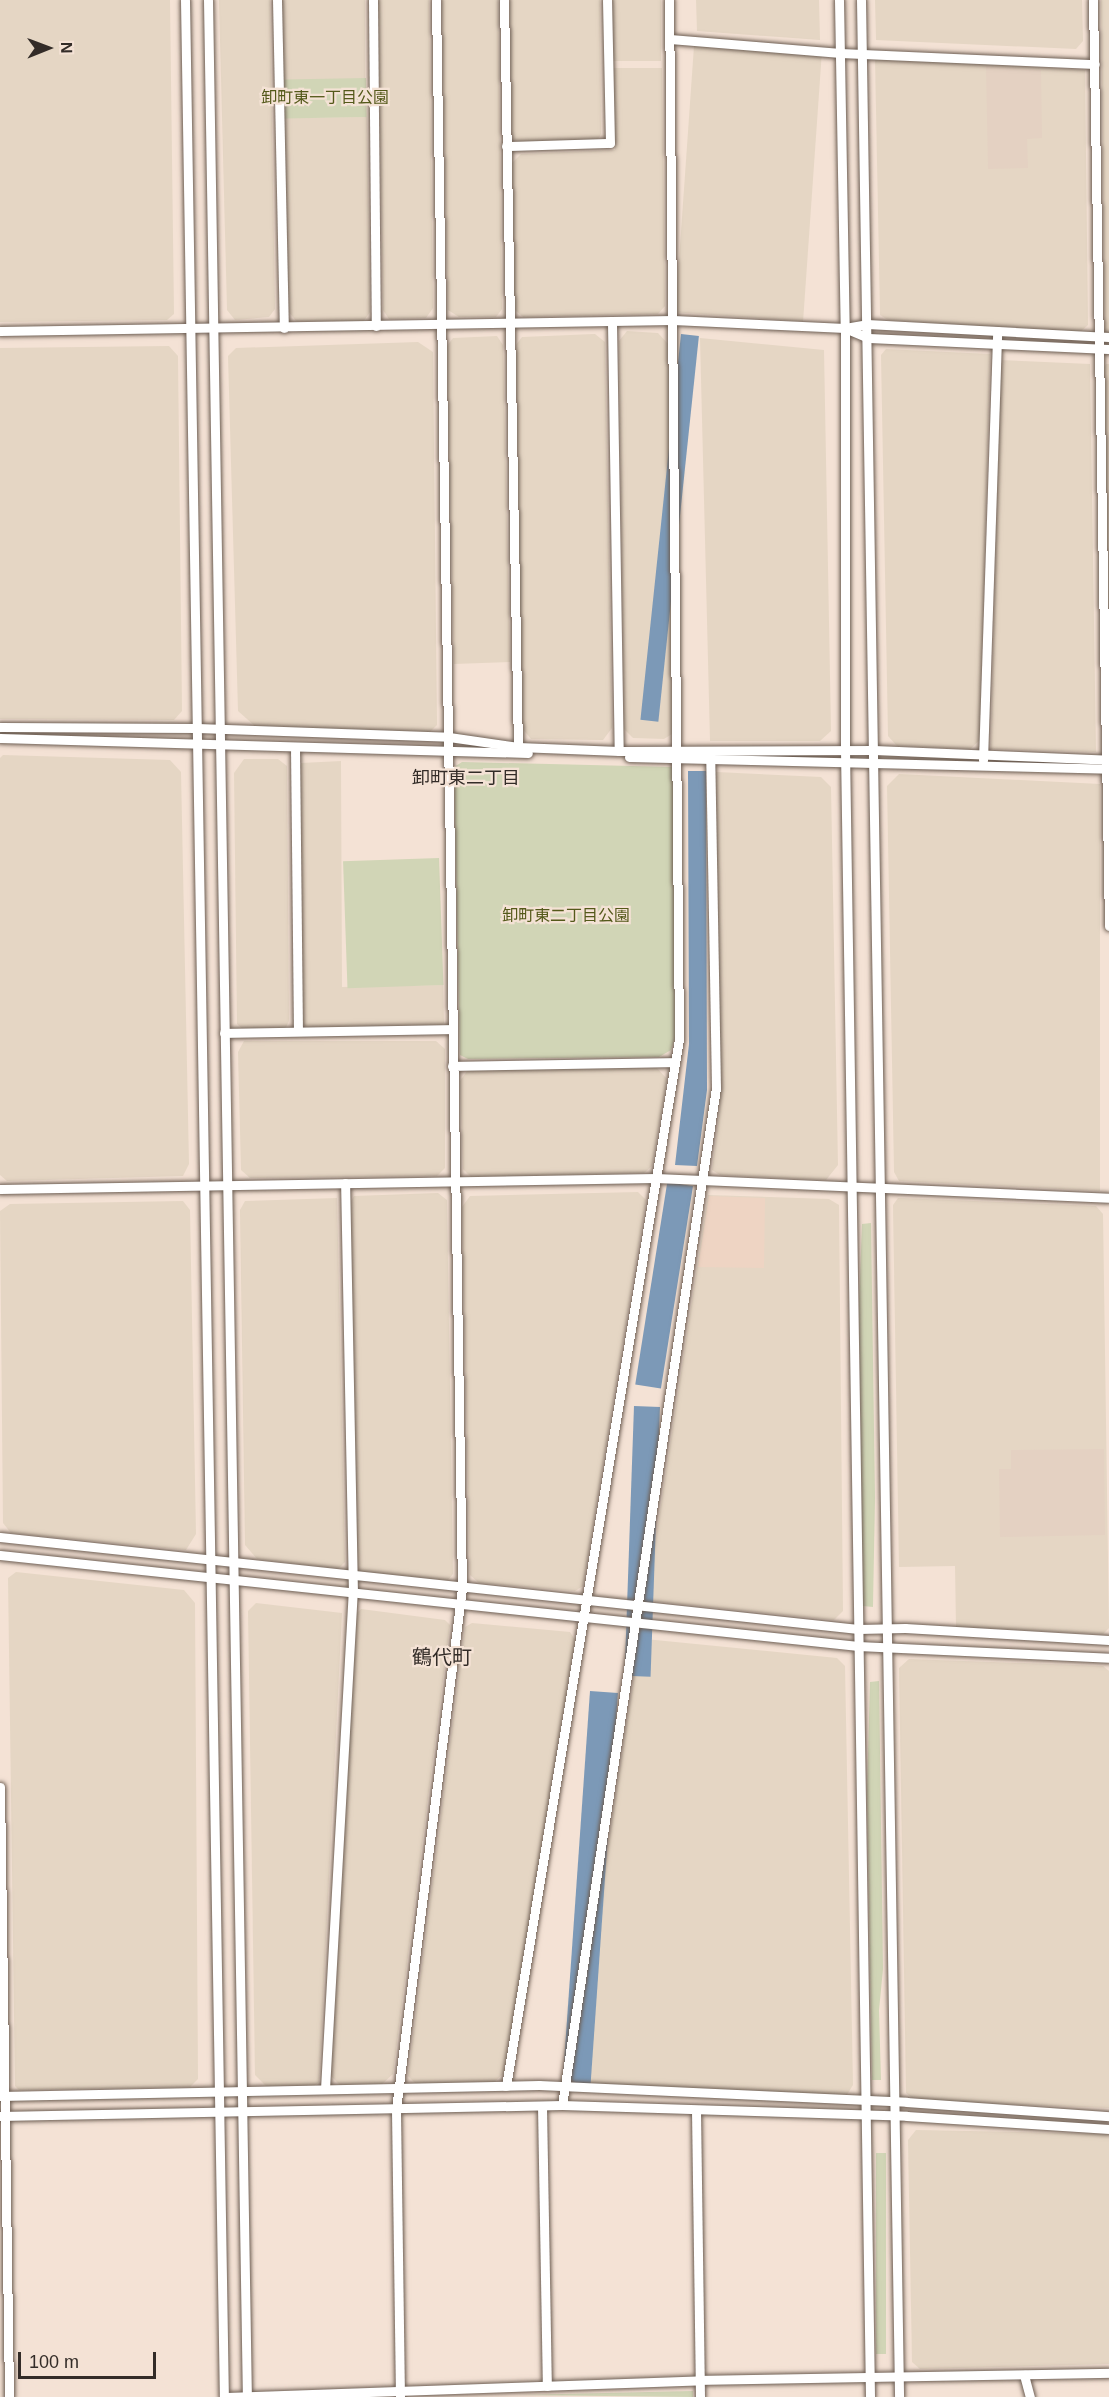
<!DOCTYPE html>
<meta charset="utf-8">
<style>
body{margin:0}
#map{position:relative;width:1109px;height:2397px;overflow:hidden;background:#f4e2d5;font-family:Arial,"Noto Sans JP",sans-serif}
div>[style]{position:absolute}
[style*='--x']{left:calc(var(--x)*1px);top:calc(var(--y)*1px);width:calc(var(--w)*1px);rotate:calc(var(--a)*1deg)}
.commercial>*{inset:0;background:#e5d6c4;transform-origin:0 0}
.industrial>*{inset:0;background:#e4d1c2}
.built>*{inset:0;background:#eed4c3}
.green>*{inset:0;background:#d1d5b6;transform-origin:0 0}
.water>*{inset:0;background:#7c99b7;transform-origin:0 0}
.roads{filter:drop-shadow(0 0 2px #6d5e53) drop-shadow(0 0 2px #6d5e53)}
.minor>*{height:9px;margin:-4.5px;padding:0 4.5px;transform-origin:4.5px;border-radius:4.5px;background:#fff}
span{translate:-50% -50%;white-space:nowrap;text-align:center;line-height:1.15;-webkit-text-stroke:4.5px #f4e2d5;paint-order:stroke}
.park-label{font-size:16px;color:#54591a}
.neighbourhood-label{font-size:18px;color:#332c28}
.quarter-label{font-size:20px;color:#332c28}
.north{position:absolute;left:18px;top:18px;width:60px;height:60px;-webkit-text-stroke:4px #f4e2d5;paint-order:stroke;rotate:89deg;font-size:16px;font-weight:700;line-height:24px;text-align:center;color:#332c28}
.north::after{content:'';display:block;margin:auto;width:21px;height:27px;background:#332c28;clip-path:polygon(50% 0,100% 100%,50% 72%,0 100%)}
.scale{position:absolute;left:18px;top:2352px;width:138px;height:27px;box-sizing:border-box;border:3px solid #332c28;border-top:0;padding-left:8px;font-size:18px;line-height:21px;white-space:nowrap;color:#332c28;-webkit-text-stroke:4px #f4e2d5;paint-order:stroke}
</style>
<div id="map">
<div class="commercial">
<div style="clip-path:polygon(0 0,170px 0,174px 314px,167px 320px,0 322px)"></div>
<div style="clip-path:polygon(219px 0,270px 0,275px 309px,269px 317px,235px 320px,227px 310px)"></div>
<div style="left:282px;top:0;width:83px;height:80px"></div>
<div style="clip-path:polygon(378px 0,429px 0,433px 308px,426px 318px,389px 319px,383px 310px)"></div>
<div style="clip-path:polygon(442px 0,498px 0,502px 309px,496px 317px,459px 317px,448px 310px)"></div>
<div style="clip-path:polygon(510px 0,600px 0,601px 134px,597px 141px,519px 144px,512px 137px)"></div>
<div style="left:613px;top:0;width:48px;height:61px"></div>
<div style="clip-path:polygon(696px 0,819px 0,820px 40px,697px 31px)"></div>
<div style="clip-path:polygon(875px 0,1082px 0,1083px 41px,1076px 49px,876px 40px)"></div>
<div style="clip-path:polygon(1101px 0,1109px 0,1109px 333px,1105px 332px)"></div>
<div style="left:694px;top:46px;width:128px;height:267px;rotate:4deg"></div>
<div style="clip-path:polygon(875px 58px,1085px 70px,1088px 325px,1080px 332px,888px 320px,880px 315px)"></div>
<div style="clip-path:polygon(613px 68px,662px 68px,665px 306px,658px 314px,523px 317px,514px 309px,511px 164px,521px 154px,615px 150px)"></div>
<div style="clip-path:polygon(367px 117px,370px 312px,363px 322px,296px 321px,289px 312px,284px 118px)"></div>
<div style="clip-path:polygon(627px 331px,658px 333px,669px 345px,672px 734px,664px 739px,633px 738px,624px 729px,619px 341px)"></div>
<div style="clip-path:polygon(595px 334px,605px 342px,612px 728px,603px 740px,531px 739px,522px 728px,516px 345px,522px 337px)"></div>
<div style="clip-path:polygon(497px 336px,503px 345px,510px 662px,454px 664px,447px 346px,453px 338px)"></div>
<div style="clip-path:polygon(700px 338px,824px 350px,831px 731px,820px 741px,710px 741px)"></div>
<div style="clip-path:polygon(418px 342px,433px 352px,437px 725px,430px 732px,256px 727px,238px 711px,228px 356px,236px 348px)"></div>
<div style="clip-path:polygon(169px 346px,178px 356px,182px 711px,174px 720px,0 719px,0 348px)"></div>
<div style="clip-path:polygon(886px 349px,990px 354px,980px 740px,970px 749px,897px 746px,888px 736px,881px 355px)"></div>
<div style="clip-path:polygon(1000px 360px,1090px 364px,1096px 752px,991px 749px)"></div>
<div style="clip-path:polygon(1106px 364px,1109px 364px,1109px 703px,1101px 372px)"></div>
<div style="clip-path:polygon(3px 755px,170px 760px,181px 772px,189px 1164px,183px 1176px,7px 1181px,0 1175px,0 758px)"></div>
<div style="clip-path:polygon(244px 759px,278px 759px,287px 766px,289px 1021px,285px 1029px,244px 1030px,237px 1024px,234px 773px)"></div>
<div style="clip-path:polygon(341px 761px,342px 987px,443px 985px,444px 1023px,438px 1028px,309px 1029px,303px 1024px,299px 768px,301px 763px)"></div>
<div style="clip-path:polygon(716px 772px,821px 777px,831px 787px,838px 1165px,826px 1180px,720px 1175px,712px 1170px,720px 1109px)"></div>
<div style="clip-path:polygon(899px 774px,1100px 784px,1100px 1191px,899px 1181px,894px 1172px,887px 786px)"></div>
<div style="clip-path:polygon(244px 1041px,436px 1041px,445px 1049px,445px 1168px,437px 1176px,250px 1178px,241px 1170px,238px 1052px)"></div>
<div style="clip-path:polygon(657px 1068px,667px 1079px,652px 1166px,644px 1173px,471px 1177px,463px 1169px,460px 1081px,468px 1070px)"></div>
<div style="clip-path:polygon(638px 1192px,646px 1200px,583px 1586px,575px 1591px,479px 1583px,470px 1575px,462px 1207px,470px 1196px)"></div>
<div style="clip-path:polygon(438px 1193px,447px 1200px,453px 1574px,447px 1581px,361px 1572px,356px 1566px,350px 1203px,354px 1196px)"></div>
<div style="clip-path:polygon(708px 1195px,829px 1199px,839px 1205px,843px 1611px,834px 1620px,651px 1601px,647px 1597px)"></div>
<div style="clip-path:polygon(337px 1198px,345px 1562px,338px 1569px,257px 1559px,245px 1545px,240px 1210px,245px 1201px)"></div>
<div style="clip-path:polygon(898px 1198px,1096px 1206px,1103px 1214px,1109px 1628px,1103px 1634px,956px 1627px,955px 1566px,899px 1567px,893px 1205px)"></div>
<div style="clip-path:polygon(183px 1201px,190px 1210px,196px 1534px,186px 1550px,11px 1533px,3px 1523px,0 1211px,10px 1204px)"></div>
<div style="clip-path:polygon(16px 1572px,184px 1590px,195px 1603px,198px 2079px,190px 2087px,19px 2090px,15px 2086px,8px 1578px)"></div>
<div style="clip-path:polygon(256px 1603px,342px 1613px,319px 2082px,314px 2086px,267px 2087px,255px 2075px,248px 1611px)"></div>
<div style="clip-path:polygon(361px 1609px,445px 1620px,450px 1625px,393px 2074px,382px 2084px,340px 2085px,331px 2076px,356px 1614px)"></div>
<div style="clip-path:polygon(472px 1623px,570px 1632px,575px 1640px,504px 2073px,493px 2083px,417px 2085px,408px 2076px,465px 1627px)"></div>
<div style="clip-path:polygon(645px 1639px,837px 1658px,845px 1666px,853px 2085px,845px 2098px,576px 2086px,572px 2082px,639px 1644px)"></div>
<div style="clip-path:polygon(909px 1659px,1103px 1666px,1109px 1671px,1109px 2108px,916px 2101px,906px 2093px,899px 1668px)"></div>
<div style="clip-path:polygon(916px 2130px,1109px 2134px,1109px 2364px,920px 2369px,912px 2362px,908px 2140px)"></div>
</div>
<div class="industrial">
<div style="clip-path:polygon(986px 66px,1041px 70px,1042px 138px,1027px 139px,1028px 168px,988px 169px)"></div>
<div style="clip-path:polygon(1104px 1449px,1105px 1535px,1000px 1537px,999px 1469px,1011px 1469px,1011px 1450px)"></div>
</div>
<div class="built">
<div style="clip-path:polygon(709px 1196px,765px 1198px,764px 1268px,698px 1267px)"></div>
</div>
<div class="green">
<div style="left:366px;top:78px;width:39px;height:82px;rotate:89deg"></div>
<div style="clip-path:polygon(462px 762px,673px 767px,675px 1038px,671px 1050px,659px 1057px,468px 1059px,460px 1055px,454px 767px)"></div>
<div style="left:439px;top:858px;width:127px;height:96px;rotate:88deg"></div>
<div style="clip-path:polygon(871px 1223px,875px 1498px,873px 1607px,863px 1606px,859px 1304px,862px 1224px)"></div>
<div style="clip-path:polygon(879px 1681px,883px 1969px,879px 2010px,881px 2080px,872px 2080px,867px 1791px,870px 1682px)"></div>
<div style="left:876px;top:2153px;width:10px;height:201px"></div>
<div style="clip-path:polygon(693px 2391px,693px 2397px,518px 2395px)"></div>
</div>
<div class="water">
<div style="left:681px;top:334px;width:18px;height:388px;rotate:6deg"></div>
<div style="clip-path:polygon(688px 771px,706px 771px,707px 1090px,697px 1166px,675px 1165px,689px 1044px)"></div>
<div style="left:693px;top:1186px;width:205px;height:26px;rotate:99deg"></div>
<div style="left:634px;top:1406px;width:26px;height:270px;rotate:2deg"></div>
<div style="left:590px;top:1691px;width:28px;height:392px;rotate:4deg"></div>
</div>
<div class="roads">
<div class="minor">
<div style="--x:185;--y:0;--w:2397;--a:89.07"></div>
<div style="--x:208;--y:0;--w:2397;--a:89.07"></div>
<div style="--x:277;--y:0;--w:328;--a:88.8"></div>
<div style="--x:373;--y:0;--w:326;--a:89.5"></div>
<div style="--x:504;--y:0;--w:747;--a:88.93"></div>
<div style="--x:839;--y:0;--w:328;--a:89"></div>
<div style="--x:845;--y:328;--w:422;--a:90"></div>
<div style="--x:845;--y:750;--w:1647;--a:89.13"></div>
<div style="--x:861;--y:0;--w:2397;--a:89.09"></div>
<div style="--x:1093;--y:0;--w:926;--a:89.01"></div>
<div style="--x:670;--y:39;--w:171;--a:4.7"></div>
<div style="--x:840;--y:53;--w:255;--a:2.5"></div>
<div style="--x:506;--y:146;--w:104;--a:-1.7"></div>
<div style="--x:610;--y:143;--w:143;--a:-91.2"></div>
<div style="--x:612;--y:323;--w:428;--a:89.1"></div>
<div style="--x:845;--y:328;--w:25;--a:23"></div>
<div style="--x:868;--y:338;--w:241;--a:2.6"></div>
<div style="--x:0;--y:331;--w:673;--a:-0.94"></div>
<div style="--x:673;--y:320;--w:172;--a:2.7"></div>
<div style="--x:845;--y:328;--w:22;--a:-10"></div>
<div style="--x:867;--y:324;--w:242;--a:3.1"></div>
<div style="--x:0;--y:727;--w:197;--a:0.3"></div>
<div style="--x:197;--y:728;--w:252;--a:2"></div>
<div style="--x:449;--y:737;--w:70;--a:8.2"></div>
<div style="--x:518;--y:747;--w:101;--a:2.3"></div>
<div style="--x:619;--y:751;--w:255;--a:-0.2"></div>
<div style="--x:874;--y:750;--w:235;--a:2.4"></div>
<div style="--x:0;--y:738;--w:528;--a:1.63"></div>
<div style="--x:295;--y:747;--w:284;--a:89.4"></div>
<div style="--x:629;--y:757;--w:480;--a:1.4"></div>
<div style="--x:983;--y:760;--w:429;--a:-88.1"></div>
<div style="--x:224;--y:1033;--w:228;--a:-1"></div>
<div style="--x:452;--y:1066;--w:223;--a:-1"></div>
<div style="--x:0;--y:1189;--w:656;--a:-0.96"></div>
<div style="--x:656;--y:1178;--w:453;--a:2.5"></div>
<div style="--x:0;--y:1537;--w:863;--a:6.12"></div>
<div style="--x:858;--y:1629;--w:47;--a:-1.2"></div>
<div style="--x:905;--y:1628;--w:204;--a:3.4"></div>
<div style="--x:0;--y:1555;--w:863;--a:6.05"></div>
<div style="--x:858;--y:1646;--w:251;--a:2.7"></div>
<div style="--x:0;--y:1787;--w:610;--a:89.15"></div>
<div style="--x:506;--y:2086;--w:1061;--a:-80.62"></div>
<div style="--x:679;--y:1039;--w:1039;--a:-90.55"></div>
<div style="--x:325;--y:2089;--w:496;--a:-86.8"></div>
<div style="--x:353;--y:1594;--w:411;--a:-91.1"></div>
<div style="--x:0;--y:2096;--w:539;--a:-1.17"></div>
<div style="--x:539;--y:2085;--w:368;--a:2.6"></div>
<div style="--x:907;--y:2102;--w:202;--a:4"></div>
<div style="--x:562;--y:2105;--w:1029;--a:-81.39"></div>
<div style="--x:716;--y:1088;--w:336;--a:-91"></div>
<div style="--x:542;--y:2106;--w:280;--a:89"></div>
<div style="--x:696;--y:2110;--w:287;--a:89.2"></div>
<div style="--x:0;--y:2116;--w:562;--a:-1.12"></div>
<div style="--x:562;--y:2105;--w:345;--a:1.8"></div>
<div style="--x:907;--y:2116;--w:202;--a:3.7"></div>
<div style="--x:1024;--y:2375;--w:23;--a:75"></div>
<div style="--x:224;--y:2397;--w:475;--a:-2"></div>
<div style="--x:699;--y:2380;--w:410;--a:-1"></div>
<div style="--x:400;--y:2397;--w:288;--a:-90.8"></div>
<div style="--x:396;--y:2109;--w:525;--a:-82.78"></div>
<div style="--x:462;--y:1588;--w:1588;--a:-90.94"></div>
</div>
</div>
<div class="park-label">
<span style="left:325px;top:98px">卸町東一丁目公園</span>
<span style="left:566px;top:916px">卸町東二丁目公園</span>
</div>
<div class="neighbourhood-label">
<span style="left:466px;top:778px">卸町東二丁目</span>
</div>
<div class="quarter-label">
<span style="left:442px;top:1657px">鶴代町</span>
</div>
<div class="north">N</div>
<div class="scale">100 m</div>
</div>
